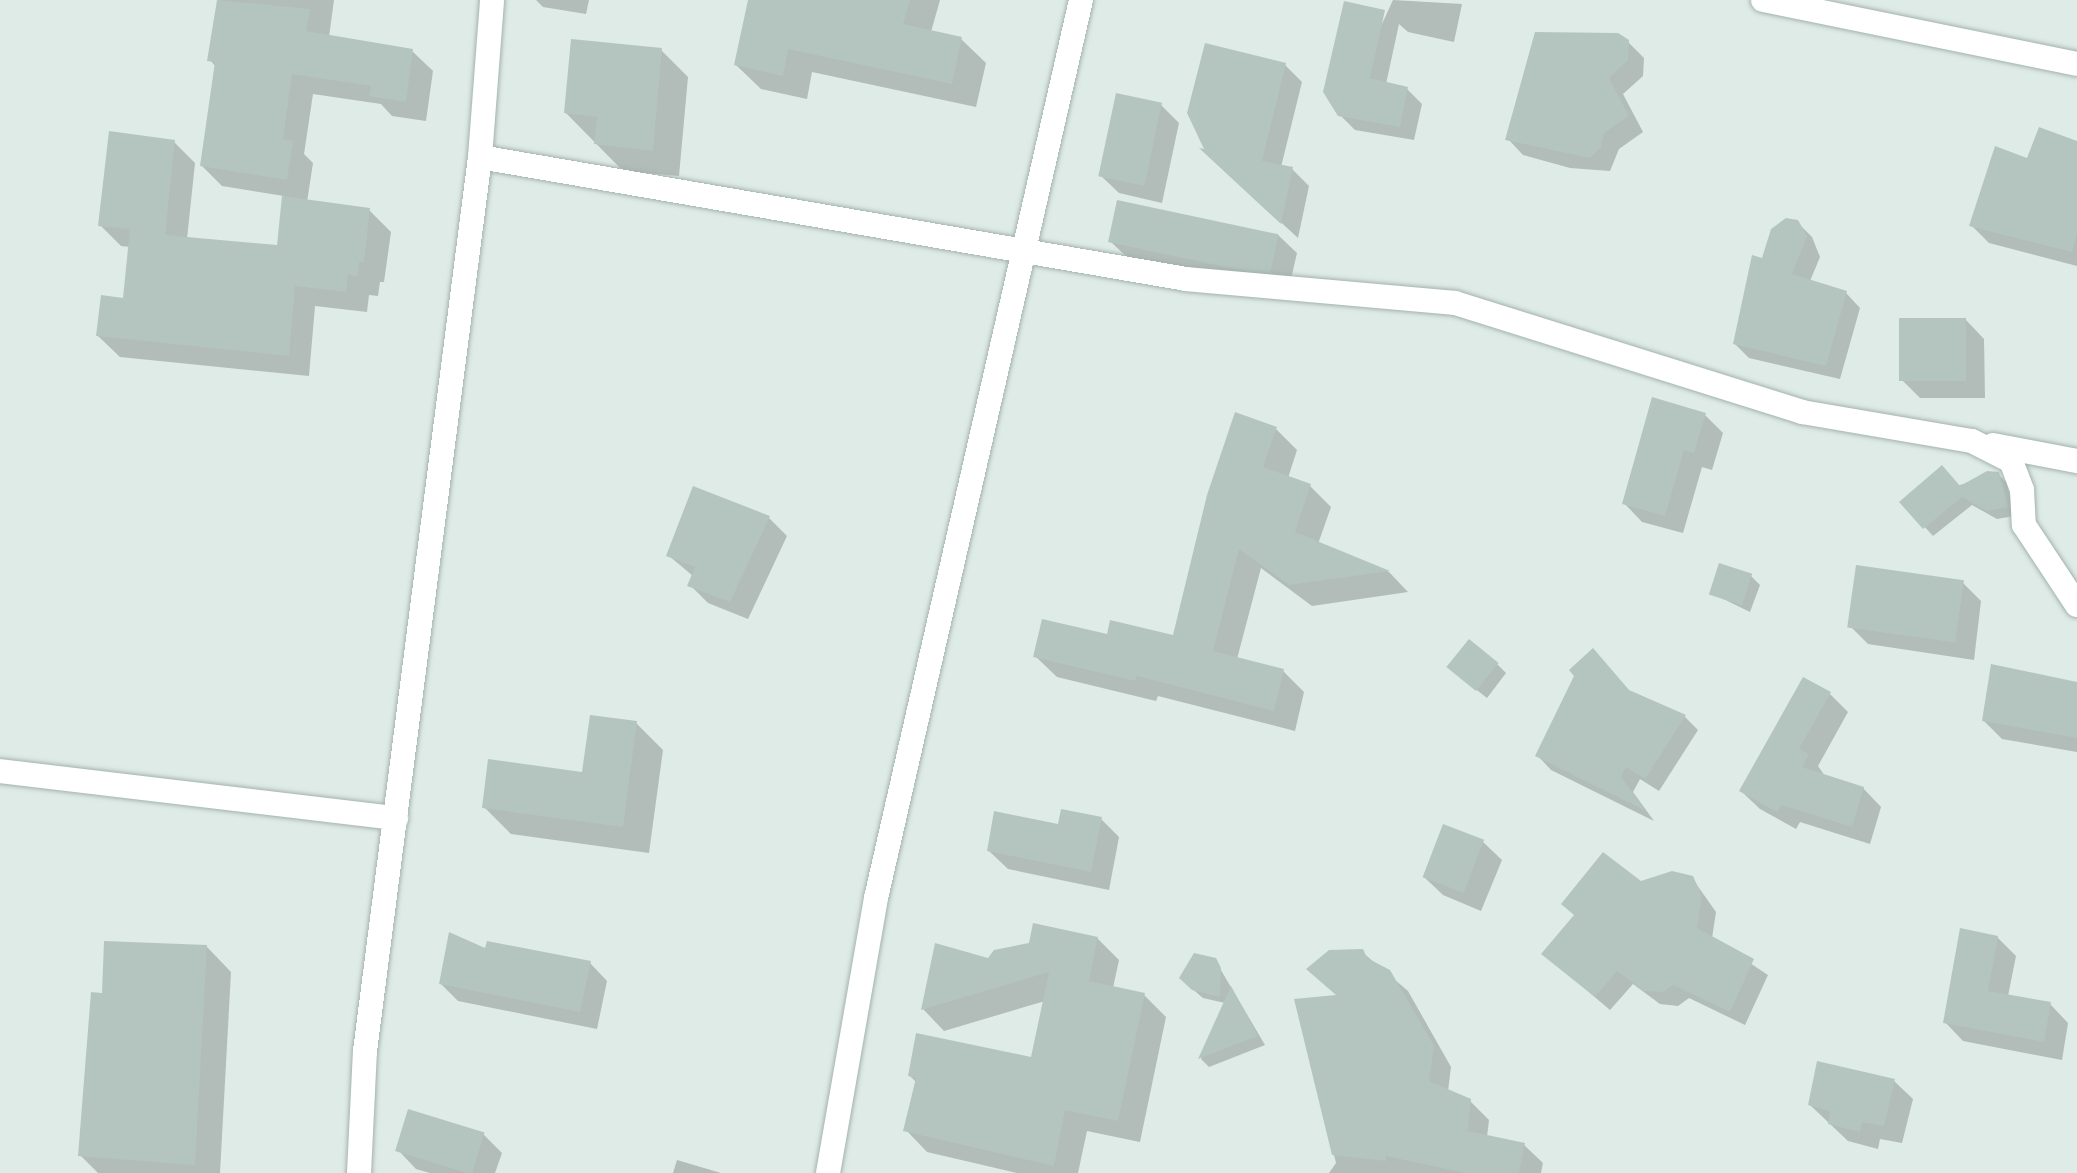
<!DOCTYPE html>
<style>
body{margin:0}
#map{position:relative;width:2077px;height:1173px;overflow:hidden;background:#dfebe6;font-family:"Public Sans",sans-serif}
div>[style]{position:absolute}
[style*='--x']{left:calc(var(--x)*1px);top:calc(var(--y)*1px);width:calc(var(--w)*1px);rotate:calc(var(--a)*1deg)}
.shadow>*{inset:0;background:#0003}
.building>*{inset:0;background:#b4c5bf;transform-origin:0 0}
.roads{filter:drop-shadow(0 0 2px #a2b3ad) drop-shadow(0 0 2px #a2b3ad)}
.minor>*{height:24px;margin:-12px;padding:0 12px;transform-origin:12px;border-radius:12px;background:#fff}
span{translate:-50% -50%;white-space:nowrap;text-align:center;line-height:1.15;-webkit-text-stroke:6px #eff7f3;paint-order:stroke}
</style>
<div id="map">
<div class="shadow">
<div style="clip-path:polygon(219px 0,334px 0,329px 37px,412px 51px,433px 71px,426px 121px,392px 116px,381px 104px,313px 94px,304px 154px,313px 163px,307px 202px,369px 210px,391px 232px,384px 282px,380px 282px,378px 296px,369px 295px,367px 312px,315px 306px,309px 376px,120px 357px,98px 336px,125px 300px,130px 247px,121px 246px,100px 225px,174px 142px,195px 163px,187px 239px,278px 247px,284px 196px,222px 186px,202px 166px,216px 67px,210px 60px)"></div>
<div style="clip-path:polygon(536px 0,589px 0,586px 14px,543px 7px)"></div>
<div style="clip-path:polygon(750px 0,940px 0,931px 32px,961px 39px,986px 63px,976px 107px,812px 72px,807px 99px,761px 89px,736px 65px)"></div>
<div style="clip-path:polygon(1393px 0,1462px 4px,1454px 42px,1408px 32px,1399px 24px,1386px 84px,1407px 89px,1422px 104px,1414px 140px,1355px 130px,1340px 115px)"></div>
<div style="clip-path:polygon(1628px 42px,1644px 58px,1643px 76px,1623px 94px,1643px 132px,1619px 149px,1610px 171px,1570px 168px,1523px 155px,1508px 139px)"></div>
<div style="clip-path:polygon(661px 50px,688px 77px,679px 176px,623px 171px,566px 113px)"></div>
<div style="clip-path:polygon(1285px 65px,1302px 82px,1281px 167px,1292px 169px,1309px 186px,1298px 238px,1219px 165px)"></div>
<div style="clip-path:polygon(1161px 105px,1179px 123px,1162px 203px,1119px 193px,1100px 175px)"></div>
<div style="clip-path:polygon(2077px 144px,2077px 266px,1989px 243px,1971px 225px,2028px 161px)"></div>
<div style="clip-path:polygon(1781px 222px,1797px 222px,1812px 237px,1820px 257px,1810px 281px,1846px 293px,1860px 308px,1840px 379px,1749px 358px,1735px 344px)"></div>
<div style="clip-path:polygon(1278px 235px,1297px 253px,1289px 288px,1130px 260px,1111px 242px)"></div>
<div style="clip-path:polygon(1966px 320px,1984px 339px,1985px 398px,1920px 398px,1902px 380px)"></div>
<div style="clip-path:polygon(1705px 415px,1723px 433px,1712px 470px,1702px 467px,1683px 533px,1642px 522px,1624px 503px)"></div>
<div style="clip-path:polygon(1276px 429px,1297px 450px,1288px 478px,1310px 486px,1331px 507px,1318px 544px,1389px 572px,1408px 592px,1312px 606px,1261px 568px,1237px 659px,1283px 671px,1304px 692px,1295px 731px,1158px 696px,1156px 701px,1057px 677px,1035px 656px,1109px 636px,1174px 638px)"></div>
<div style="clip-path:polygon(1998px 474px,2007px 483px,2014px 516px,1997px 519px,1972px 505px,1933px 536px,1902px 502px)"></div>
<div style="clip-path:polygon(694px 489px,769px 518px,787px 536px,748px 619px,708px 603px,690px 585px,693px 576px,668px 555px)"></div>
<div style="clip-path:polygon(1751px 576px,1760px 585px,1750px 612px,1711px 593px)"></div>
<div style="clip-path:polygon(1963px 583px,1981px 601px,1974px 660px,1868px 644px,1850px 626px)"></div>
<div style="clip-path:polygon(1497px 664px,1506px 673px,1487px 698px,1459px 676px)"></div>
<div style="clip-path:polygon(2077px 683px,2077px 752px,2002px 739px,1984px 721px)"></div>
<div style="clip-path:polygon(1631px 693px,1685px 717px,1698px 730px,1659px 791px,1640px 779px,1633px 792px,1654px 821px,1551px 770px,1538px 756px)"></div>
<div style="clip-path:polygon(1830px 694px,1848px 712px,1818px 766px,1825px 776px,1863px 788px,1881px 807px,1870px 844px,1800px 822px,1796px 829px,1760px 809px,1741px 791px)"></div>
<div style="clip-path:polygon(636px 723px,663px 750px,649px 853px,511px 834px,484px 807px,583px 775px)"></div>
<div style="clip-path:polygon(1101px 819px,1119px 837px,1109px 890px,1008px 869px,989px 851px)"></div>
<div style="clip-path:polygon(1483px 842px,1502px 860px,1481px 911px,1443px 895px,1424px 877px)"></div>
<div style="clip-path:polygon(1692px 878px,1716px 912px,1712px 938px,1768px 975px,1745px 1025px,1689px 998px,1678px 1006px,1660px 1004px,1633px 984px,1610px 1010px,1544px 954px,1640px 883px)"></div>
<div style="clip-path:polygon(1997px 937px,2016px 956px,2008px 996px,2050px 1004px,2068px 1023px,2062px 1060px,1963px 1041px,1945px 1022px)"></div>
<div style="clip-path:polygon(1097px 938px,1119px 960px,1113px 988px,1144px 995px,1166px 1017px,1140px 1142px,1087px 1131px,1078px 1173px,1017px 1173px,927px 1152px,906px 1130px,917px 1083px,910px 1076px,1033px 1059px,1045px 1001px,944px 1031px,923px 1009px,988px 960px)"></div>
<div style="clip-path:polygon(207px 947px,231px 972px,220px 1173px,98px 1173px,80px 1155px,104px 995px)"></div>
<div style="clip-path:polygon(487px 951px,590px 963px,607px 981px,597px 1029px,458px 1001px,441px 984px)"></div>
<div style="clip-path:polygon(1362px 952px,1408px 991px,1451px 1067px,1448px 1091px,1470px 1101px,1489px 1120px,1487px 1137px,1524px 1145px,1543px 1163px,1541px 1173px,1329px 1173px,1336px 1163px,1296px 1001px,1339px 997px)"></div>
<div style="clip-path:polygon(1215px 960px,1265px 1045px,1209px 1067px,1201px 1059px,1225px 1003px,1203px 998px,1190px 987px)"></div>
<div style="clip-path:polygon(1894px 1081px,1913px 1099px,1902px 1143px,1880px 1139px,1878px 1149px,1848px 1141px,1810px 1105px)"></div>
<div style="clip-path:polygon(483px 1134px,502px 1153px,495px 1173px,430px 1173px,416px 1169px,398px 1150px)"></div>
<div style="clip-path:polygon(677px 1160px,721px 1173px,673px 1173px)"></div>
</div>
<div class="building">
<div style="clip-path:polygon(217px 0,310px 9px,306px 31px,413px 49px,406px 102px,369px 96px,371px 86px,292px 74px,283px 139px,293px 141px,287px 180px,200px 166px,215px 62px,207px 61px)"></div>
<div style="clip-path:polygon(748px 0,910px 0,903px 24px,962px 37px,952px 84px,788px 49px,783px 76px,734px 65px)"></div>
<div style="clip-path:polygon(1344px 1px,1385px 10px,1370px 78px,1408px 87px,1400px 127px,1338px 116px,1323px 92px)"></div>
<div style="clip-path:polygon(1535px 32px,1618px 33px,1629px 40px,1628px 60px,1609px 78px,1629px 116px,1604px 133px,1601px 147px,1590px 158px,1505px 140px)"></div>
<div style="clip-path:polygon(571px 39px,662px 48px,653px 151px,594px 144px,597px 117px,564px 113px)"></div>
<div style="clip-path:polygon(1205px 43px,1286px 63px,1262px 161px,1293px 167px,1281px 224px,1199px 148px,1204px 149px,1187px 113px)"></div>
<div style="left:1116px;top:93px;width:47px;height:85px;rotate:12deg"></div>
<div style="clip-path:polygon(2039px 127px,2077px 141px,2077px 234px,2072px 252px,1969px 226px,1995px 146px,2027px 158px)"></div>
<div style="clip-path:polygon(109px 131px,175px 140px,165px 235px,277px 245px,282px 196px,370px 208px,364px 262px,359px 262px,358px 276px,348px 275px,346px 292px,295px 286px,289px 356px,96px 336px,101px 295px,123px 298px,130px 229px,98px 226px)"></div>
<div style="left:1117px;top:200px;width:165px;height:43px;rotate:12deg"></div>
<div style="clip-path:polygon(1786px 218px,1798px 220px,1807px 236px,1792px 274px,1847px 291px,1826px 366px,1733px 344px,1752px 255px,1762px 258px,1771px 229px)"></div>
<div style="left:1899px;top:318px;width:67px;height:63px"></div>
<div style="clip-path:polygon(1652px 397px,1706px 413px,1694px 453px,1684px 450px,1665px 516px,1622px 504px)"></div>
<div style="clip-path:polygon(1235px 412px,1277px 427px,1263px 467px,1311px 484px,1295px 532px,1390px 571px,1289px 585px,1239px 549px,1213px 651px,1284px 669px,1274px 711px,1137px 676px,1135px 681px,1033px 657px,1042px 619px,1107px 634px,1110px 620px,1173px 635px,1207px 495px)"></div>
<div style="clip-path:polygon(1942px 465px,1960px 486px,1987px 471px,1999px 472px,2008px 507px,1987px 511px,1962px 497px,1923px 529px,1899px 502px)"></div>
<div style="clip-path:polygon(693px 486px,770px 516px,730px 602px,687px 586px,695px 567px,666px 556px)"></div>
<div style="left:1719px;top:563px;width:35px;height:33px;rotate:18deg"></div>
<div style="left:1856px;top:565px;width:109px;height:63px;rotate:8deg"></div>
<div style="left:1469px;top:639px;width:38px;height:36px;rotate:39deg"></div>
<div style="clip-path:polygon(1593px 648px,1629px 690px,1686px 715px,1645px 779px,1626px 767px,1621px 777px,1646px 811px,1535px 756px,1574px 676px,1569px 670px)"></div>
<div style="clip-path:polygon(1991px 664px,2077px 682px,2077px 738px,1982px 721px)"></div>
<div style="clip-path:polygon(1803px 677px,1831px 692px,1799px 749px,1809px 754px,1802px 767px,1864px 787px,1852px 827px,1782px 805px,1777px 812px,1739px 791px)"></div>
<div style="clip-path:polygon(590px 715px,637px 721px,623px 827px,482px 808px,488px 759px,582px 772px)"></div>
<div style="clip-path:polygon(1061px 809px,1102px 817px,1091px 872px,987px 851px,994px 811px,1058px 824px)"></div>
<div style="left:1443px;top:824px;width:44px;height:57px;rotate:21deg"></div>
<div style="clip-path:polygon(1603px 852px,1641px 881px,1672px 871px,1693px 876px,1702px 896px,1697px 928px,1754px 959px,1730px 1012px,1673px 985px,1663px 992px,1644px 991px,1617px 971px,1595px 997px,1541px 954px,1574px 915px,1561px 904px)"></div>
<div style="clip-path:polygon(1033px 923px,1098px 937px,1089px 981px,1145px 993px,1118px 1121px,1065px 1110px,1054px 1166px,903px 1131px,916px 1078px,908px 1076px,916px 1033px,1031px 1057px,1049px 972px,921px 1010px,935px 943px,988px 958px,994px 950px,1029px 943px)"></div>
<div style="clip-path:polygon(1960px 928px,1998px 936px,1988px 991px,2051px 1002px,2044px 1042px,1943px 1023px)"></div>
<div style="clip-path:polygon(449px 932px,485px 948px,487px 941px,591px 961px,580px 1012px,439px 984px)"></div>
<div style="clip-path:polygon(104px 941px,207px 945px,195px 1165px,78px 1156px,91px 992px,102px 993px)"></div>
<div style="clip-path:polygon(1363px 949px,1367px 958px,1390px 970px,1434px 1046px,1429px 1081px,1471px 1099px,1468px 1131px,1525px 1143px,1519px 1173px,1465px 1173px,1386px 1156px,1386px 1161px,1332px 1155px,1294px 999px,1336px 995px,1306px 969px,1329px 950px)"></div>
<div style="clip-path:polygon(1194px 953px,1216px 958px,1221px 968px,1220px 997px,1192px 990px,1179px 978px)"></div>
<div style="clip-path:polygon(1231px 986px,1258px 1036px,1198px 1059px)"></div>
<div style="clip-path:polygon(1817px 1061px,1895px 1079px,1884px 1126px,1862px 1122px,1860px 1132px,1828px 1124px,1830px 1111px,1808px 1105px)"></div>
<div style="left:408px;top:1109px;width:80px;height:44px;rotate:17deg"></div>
</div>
<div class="roads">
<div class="minor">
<div style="--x:1763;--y:0;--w:320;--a:11.5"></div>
<div style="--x:480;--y:157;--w:716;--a:9.8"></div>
<div style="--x:1186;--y:279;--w:270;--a:5.1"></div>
<div style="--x:1455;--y:303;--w:364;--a:17.4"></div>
<div style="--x:1802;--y:412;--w:172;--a:9.7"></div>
<div style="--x:1972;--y:441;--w:44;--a:27.1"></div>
<div style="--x:2011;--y:461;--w:31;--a:69"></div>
<div style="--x:2022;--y:490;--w:35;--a:87"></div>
<div style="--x:2024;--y:525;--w:96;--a:56.5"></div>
<div style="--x:1993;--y:445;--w:86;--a:10.8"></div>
<div style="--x:0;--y:771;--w:399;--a:6.8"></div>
<div style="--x:359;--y:1173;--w:122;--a:-87.2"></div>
<div style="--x:365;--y:1051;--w:901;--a:-82.67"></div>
<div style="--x:480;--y:157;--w:157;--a:-85.6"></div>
<div style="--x:828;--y:1173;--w:279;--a:-80.1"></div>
<div style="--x:876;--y:898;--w:921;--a:-77.14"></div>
</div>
</div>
</div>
